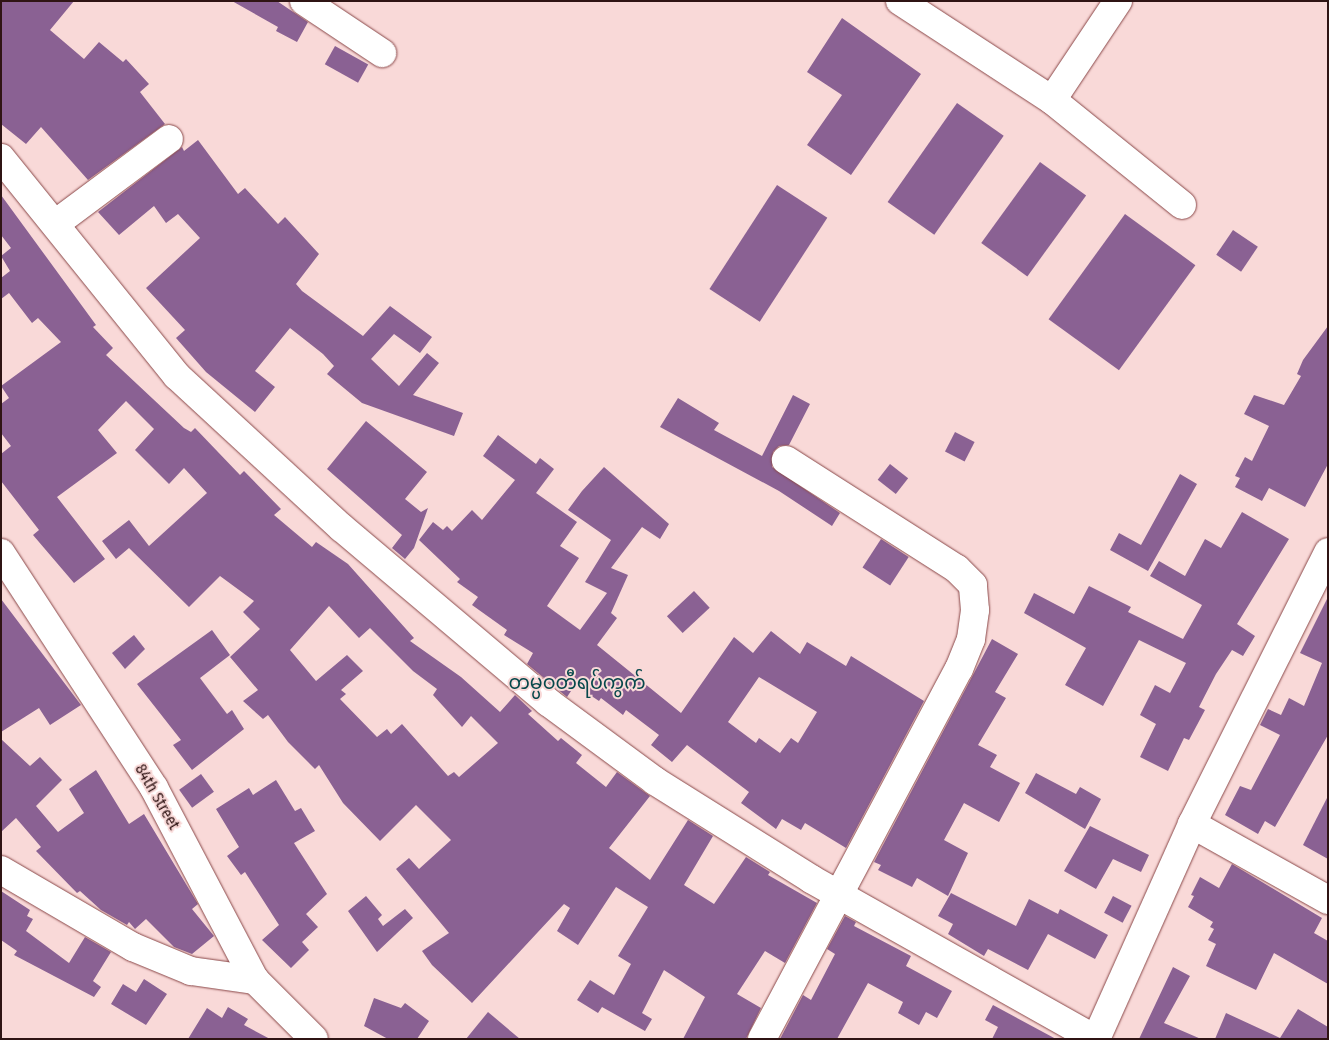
<!DOCTYPE html>
<meta charset="utf-8">
<style>
body{margin:0}
#map{position:relative;width:1329px;height:1040px;overflow:hidden;background:#f9d9d8;font-family:"Fira Sans Condensed","Noto Sans Myanmar",sans-serif}
div>[style]{position:absolute}
[style*='--x']{left:calc(var(--x)*1px);top:calc(var(--y)*1px);width:calc(var(--w)*1px);rotate:calc(var(--a)*1deg)}
.building>*{inset:0;background:#8a6193;transform-origin:0 0}
.roads{filter:drop-shadow(0 0 1px #8a4849) drop-shadow(0 0 1px #8a4849)}
.minor>*{height:28px;margin:-14px;padding:0 14px;transform-origin:14px;border-radius:14px;background:#fff}
span{translate:-50% -50%;white-space:nowrap;text-align:center;line-height:1.15;-webkit-text-stroke:4px #f9d9d8;paint-order:stroke}
.street-label{font-size:16px;color:#2f1414}
.quarter-label{font-size:19px;color:#06484b}
.frame{position:absolute;inset:0;border:2px solid #2f1414;pointer-events:none}
</style>
<div id="map">
<div class="building">
<div style="clip-path:polygon(1px 1px,74px 1px,50px 30px,84px 59px,99px 42px,123px 62px,126px 59px,149px 84px,140px 92px,165px 124px,88px 180px,41px 127px,26px 144px,1px 124px)"></div>
<div style="clip-path:polygon(232px 1px,277px 1px,308px 22px,297px 42px,276px 31px,278px 27px)"></div>
<div style="clip-path:polygon(842px 18px,921px 74px,851px 175px,807px 145px,842px 95px,807px 72px)"></div>
<div style="left:335px;top:46px;width:38px;height:21px;rotate:29deg"></div>
<div style="left:957px;top:103px;width:57px;height:121px;rotate:35deg"></div>
<div style="clip-path:polygon(198px 140px,238px 194px,245px 188px,278px 224px,285px 217px,319px 254px,296px 284px,302px 291px,363px 336px,390px 306px,432px 337px,420px 353px,394px 334px,371px 359px,399px 386px,427px 353px,439px 363px,413px 395px,463px 413px,454px 436px,362px 403px,327px 374px,334px 366px,323px 354px,290px 328px,255px 371px,275px 387px,255px 412px,206px 372px,176px 338px,185px 330px,146px 288px,200px 238px,178px 214px,166px 223px,154px 206px,119px 235px,98px 212px,182px 147px,184px 151px)"></div>
<div style="left:1040px;top:162px;width:57px;height:100px;rotate:36deg"></div>
<div style="left:777px;top:185px;width:60px;height:124px;rotate:33deg"></div>
<div style="clip-path:polygon(evenodd,1px 195px,96px 325px,93px 327px,113px 348px,106px 355px,184px 428px,191px 432px,195px 428px,240px 475px,244px 471px,281px 509px,274px 515px,312px 547px,316px 542px,348px 564px,414px 638px,410px 641px,461px 677px,500px 712px,515px 695px,532px 711px,528px 714px,558px 741px,561px 738px,582px 755px,576px 763px,606px 787px,617px 772px,650px 796px,609px 848px,650px 880px,688px 820px,713px 836px,684px 885px,714px 904px,746px 857px,770px 872px,768px 875px,817px 903px,785px 963px,765px 951px,737px 994px,761px 1008px,746px 1039px,683px 1039px,705px 997px,664px 970px,642px 1013px,652px 1019px,645px 1031px,602px 1007px,598px 1013px,577px 1000px,590px 980px,614px 995px,631px 964px,618px 956px,648px 907px,616px 887px,578px 945px,557px 931px,570px 908px,564px 904px,472px 1003px,432px 965px,422px 951px,449px 933px,396px 869px,409px 858px,419px 869px,451px 840px,416px 805px,380px 841px,343px 803px,319px 765px,315px 769px,288px 742px,268px 715px,263px 719px,243px 701px,258px 690px,230px 657px,260px 629px,243px 612px,254px 601px,220px 576px,189px 607px,129px 548px,116px 559px,102px 541px,129px 520px,149px 546px,207px 493px,184px 468px,169px 484px,135px 450px,154px 429px,126px 401px,98px 430px,117px 453px,57px 497px,105px 559px,74px 583px,33px 535px,39px 530px,1px 481px,1px 454px,11px 446px,1px 433px,1px 404px,9px 398px,1px 386px,61px 342px,38px 318px,32px 323px,9px 293px,1px 299px,1px 278px,10px 271px,1px 256px,11px 248px,1px 235px,1px 195px,329px 606px,359px 638px,370px 628px,413px 671px,437px 689px,433px 695px,462px 727px,471px 716px,498px 743px,459px 777px,454px 772px,448px 776px,402px 724px,391px 734px,387px 729px,377px 737px,340px 699px,346px 694px,341px 690px,363px 671px,347px 655px,316px 681px,290px 650px,329px 606px)"></div>
<div style="left:1125px;top:214px;width:87px;height:130px;rotate:36deg"></div>
<div style="left:1233px;top:230px;width:30px;height:30px;rotate:34deg"></div>
<div style="clip-path:polygon(1328px 326px,1328px 464px,1305px 507px,1269px 488px,1262px 501px,1235px 487px,1240px 478px,1235px 476px,1245px 457px,1252px 461px,1269px 426px,1244px 414px,1254px 395px,1284px 405px,1301px 376px,1297px 374px,1303px 360px)"></div>
<div style="clip-path:polygon(793px 395px,810px 404px,789px 445px,779px 446px,773px 452px,772px 467px,840px 513px,832px 526px,779px 491px,660px 427px,678px 398px,719px 423px,714px 430px,762px 456px)"></div>
<div style="clip-path:polygon(366px 421px,427px 472px,405px 499px,421px 512px,428px 508px,414px 548px,405px 559px,392px 548px,402px 535px,327px 469px)"></div>
<div style="left:955px;top:432px;width:22px;height:22px;rotate:27deg"></div>
<div style="clip-path:polygon(evenodd,498px 435px,536px 464px,540px 458px,554px 469px,536px 493px,577px 522px,560px 546px,579px 558px,547px 606px,580px 630px,607px 593px,585px 582px,611px 540px,568px 510px,582px 491px,604px 467px,669px 524px,660px 539px,642px 527px,611px 568px,628px 575px,611px 613px,617px 618px,597px 645px,681px 713px,734px 637px,753px 653px,771px 631px,800px 654px,807px 642px,846px 666px,851px 656px,924px 701px,846px 848px,805px 823px,801px 830px,782px 819px,776px 829px,741px 803px,749px 792px,687px 745px,672px 762px,651px 745px,659px 735px,626px 710px,623px 715px,601px 698px,599px 701px,575px 685px,567px 697px,527px 664px,533px 653px,504px 635px,507px 630px,472px 605px,478px 597px,457px 582px,460px 579px,419px 540px,433px 522px,443px 530px,447px 526px,452px 531px,472px 510px,482px 520px,515px 480px,483px 456px,498px 435px,759px 677px,817px 712px,798px 743px,791px 738px,780px 753px,759px 738px,756px 743px,728px 722px,759px 677px)"></div>
<div style="left:890px;top:464px;width:23px;height:20px;rotate:38deg"></div>
<div style="clip-path:polygon(1180px 474px,1197px 484px,1148px 571px,1110px 550px,1119px 533px,1141px 545px)"></div>
<div style="clip-path:polygon(1242px 512px,1289px 539px,1237px 624px,1255px 636px,1243px 656px,1232px 650px,1216px 674px,1199px 707px,1205px 710px,1189px 740px,1184px 738px,1168px 771px,1140px 757px,1156px 724px,1140px 715px,1155px 685px,1170px 693px,1186px 663px,1139px 640px,1103px 706px,1065px 685px,1086px 648px,1024px 613px,1034px 593px,1074px 614px,1089px 586px,1131px 607px,1128px 612px,1183px 639px,1202px 605px,1150px 576px,1159px 561px,1185px 576px,1205px 539px,1221px 548px)"></div>
<div style="left:881px;top:539px;width:33px;height:34px;rotate:33deg"></div>
<div style="left:694px;top:591px;width:23px;height:37px;rotate:47deg"></div>
<div style="clip-path:polygon(1328px 597px,1328px 735px,1275px 827px,1265px 821px,1258px 834px,1225px 815px,1240px 786px,1251px 790px,1280px 735px,1260px 725px,1268px 709px,1281px 715px,1289px 698px,1304px 706px,1322px 663px,1300px 653px)"></div>
<div style="clip-path:polygon(1px 599px,81px 705px,50px 725px,39px 708px,1px 732px)"></div>
<div style="clip-path:polygon(212px 630px,230px 655px,200px 678px,227px 714px,232px 710px,244px 729px,192px 770px,173px 745px,181px 740px,137px 684px)"></div>
<div style="clip-path:polygon(134px 635px,145px 649px,125px 669px,112px 653px)"></div>
<div style="clip-path:polygon(992px 639px,1018px 654px,995px 692px,1006px 698px,978px 745px,997px 755px,990px 767px,1020px 783px,999px 822px,964px 803px,944px 840px,968px 853px,948px 896px,917px 878px,912px 887px,878px 870px,881px 865px,874px 862px)"></div>
<div style="clip-path:polygon(1px 739px,30px 766px,40px 757px,62px 780px,36px 806px,58px 832px,84px 813px,69px 789px,96px 770px,129px 824px,144px 814px,198px 904px,192px 909px,214px 936px,192px 954px,174px 947px,146px 919px,135px 929px,129px 922px,127px 925px,101px 910px,80px 891px,77px 893px,36px 851px,41px 847px,16px 818px,1px 832px)"></div>
<div style="clip-path:polygon(1036px 773px,1076px 794px,1080px 787px,1101px 799px,1085px 829px,1025px 793px)"></div>
<div style="left:201px;top:774px;width:22px;height:27px;rotate:54deg"></div>
<div style="clip-path:polygon(276px 780px,295px 811px,301px 808px,315px 831px,294px 843px,327px 894px,306px 914px,318px 927px,302px 942px,309px 950px,291px 968px,262px 940px,279px 925px,245px 872px,241px 875px,227px 856px,239px 847px,216px 809px,249px 788px,253px 795px)"></div>
<div style="clip-path:polygon(1328px 796px,1328px 859px,1303px 845px)"></div>
<div style="clip-path:polygon(1090px 826px,1149px 855px,1141px 872px,1113px 859px,1096px 889px,1064px 871px)"></div>
<div style="clip-path:polygon(1232px 864px,1322px 918px,1314px 933px,1328px 941px,1328px 984px,1274px 953px,1256px 990px,1206px 966px,1216px 944px,1208px 940px,1214px 929px,1210px 927px,1213px 922px,1188px 907px,1194px 896px,1191px 895px,1200px 877px,1219px 888px)"></div>
<div style="clip-path:polygon(1px 891px,30px 910px,27px 916px,33px 919px,26px 931px,69px 963px,85px 937px,111px 952px,93px 981px,101px 987px,94px 997px,14px 955px,17px 951px,1px 940px)"></div>
<div style="clip-path:polygon(951px 893px,1016px 926px,1029px 899px,1058px 914px,1060px 909px,1108px 935px,1095px 959px,1048px 934px,1028px 970px,988px 949px,984px 956px,948px 934px,953px 924px,938px 916px)"></div>
<div style="clip-path:polygon(366px 896px,382px 915px,378px 919px,383px 926px,405px 909px,413px 918px,377px 952px,348px 911px)"></div>
<div style="left:1113px;top:896px;width:21px;height:19px;rotate:28deg"></div>
<div style="clip-path:polygon(845px 916px,856px 922px,854px 926px,911px 956px,906px 966px,952px 991px,937px 1018px,926px 1012px,919px 1025px,898px 1013px,903px 1002px,868px 983px,837px 1039px,780px 1039px,803px 995px,811px 1000px,835px 954px,827px 949px)"></div>
<div style="clip-path:polygon(1173px 967px,1190px 976px,1164px 1023px,1201px 1039px,1139px 1039px)"></div>
<div style="clip-path:polygon(144px 979px,167px 994px,146px 1025px,111px 1004px,123px 984px,136px 992px)"></div>
<div style="clip-path:polygon(374px 998px,401px 1008px,405px 1003px,429px 1021px,417px 1039px,388px 1039px,364px 1026px)"></div>
<div style="clip-path:polygon(993px 1005px,1056px 1039px,992px 1039px,998px 1027px,985px 1020px)"></div>
<div style="clip-path:polygon(228px 1007px,248px 1019px,244px 1025px,270px 1039px,188px 1039px,207px 1008px,222px 1018px)"></div>
<div style="clip-path:polygon(1298px 1009px,1328px 1027px,1328px 1039px,1215px 1039px,1226px 1013px,1280px 1038px)"></div>
<div style="clip-path:polygon(488px 1012px,520px 1039px,466px 1039px)"></div>
</div>
<div class="roads">
<div class="minor">
<div style="--x:304;--y:1;--w:94;--a:33.7"></div>
<div style="--x:900;--y:1;--w:181;--a:33.1"></div>
<div style="--x:1052;--y:100;--w:167;--a:38.9"></div>
<div style="--x:1052;--y:100;--w:119;--a:-56.3"></div>
<div style="--x:1;--y:158;--w:280;--a:51.1"></div>
<div style="--x:177;--y:376;--w:224;--a:42.7"></div>
<div style="--x:342;--y:528;--w:270;--a:40.2"></div>
<div style="--x:548;--y:702;--w:133;--a:36.4"></div>
<div style="--x:655;--y:781;--w:184;--a:32.1"></div>
<div style="--x:811;--y:879;--w:326;--a:29.4"></div>
<div style="--x:55;--y:224;--w:142;--a:-36.7"></div>
<div style="--x:1;--y:553;--w:280;--a:56.9"></div>
<div style="--x:154;--y:788;--w:217;--a:62.3"></div>
<div style="--x:255;--y:980;--w:83;--a:45"></div>
<div style="--x:1192;--y:824;--w:156;--a:29.2"></div>
<div style="--x:1;--y:870;--w:153;--a:30.3"></div>
<div style="--x:133;--y:947;--w:63;--a:22.5"></div>
<div style="--x:191;--y:971;--w:65;--a:8"></div>
<div style="--x:762;--y:1039;--w:419;--a:-62"></div>
<div style="--x:959;--y:669;--w:32;--a:-68"></div>
<div style="--x:971;--y:639;--w:29;--a:-82"></div>
<div style="--x:975;--y:610;--w:25;--a:-95"></div>
<div style="--x:973;--y:585;--w:23;--a:-135"></div>
<div style="--x:957;--y:569;--w:203;--a:-147.5"></div>
<div style="--x:1096;--y:1039;--w:235;--a:-65.9"></div>
<div style="--x:1192;--y:824;--w:304;--a:-63.4"></div>
</div>
</div>
<div class="street-label">
<span style="left:157px;top:797px;rotate:60deg">84th Street</span>
</div>
<div class="quarter-label">
<span style="left:577px;top:683px">တမ္ပဝတီရပ်ကွက်</span>
</div>
<div class="frame"></div>
</div>
